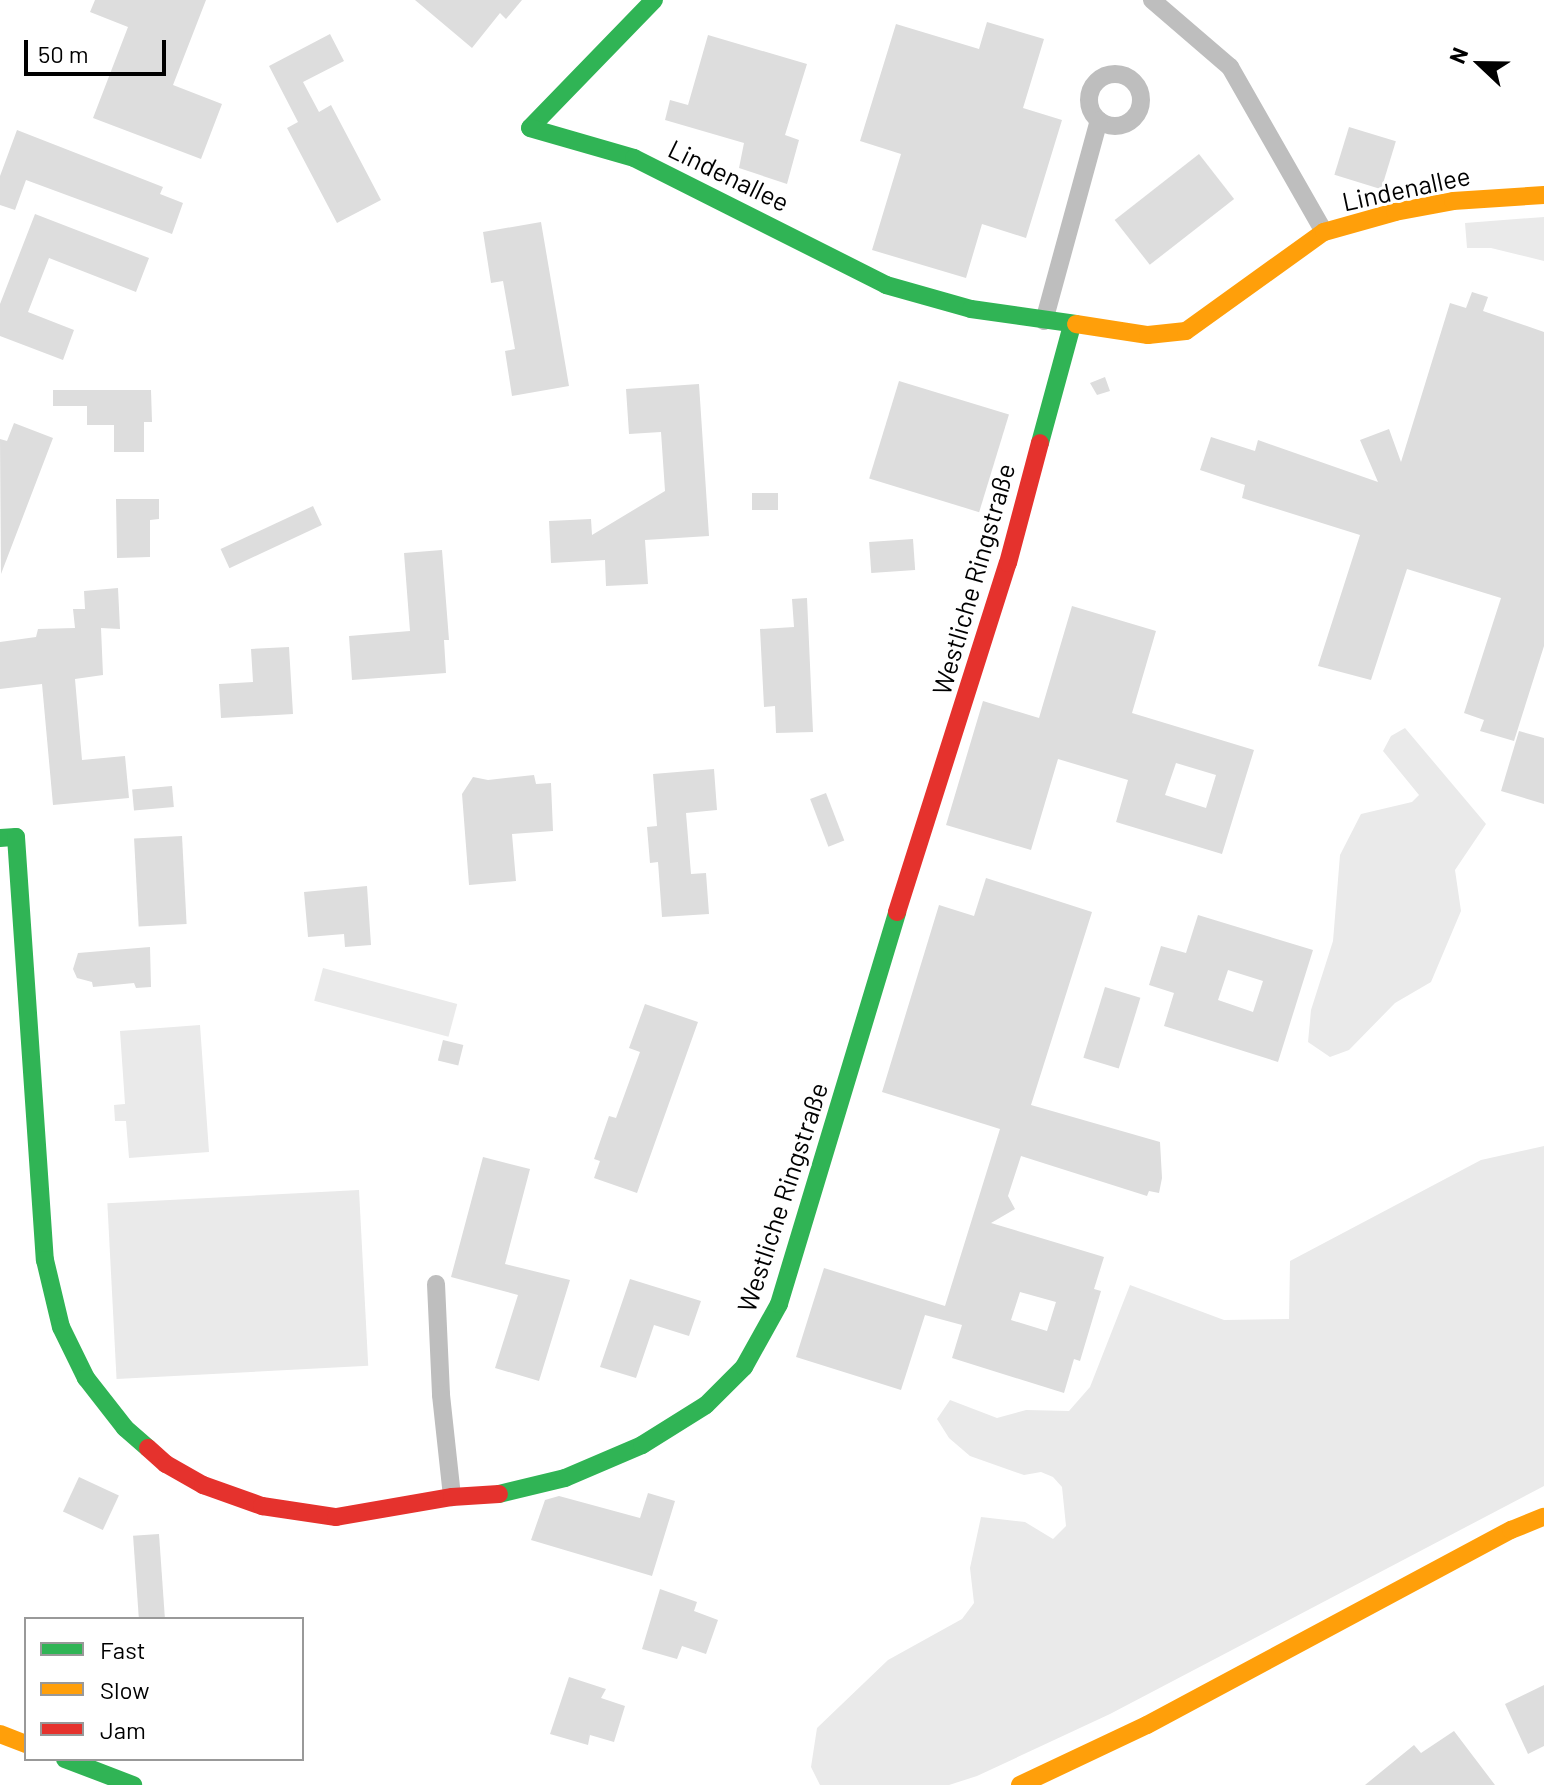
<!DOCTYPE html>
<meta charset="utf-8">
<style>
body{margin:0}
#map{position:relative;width:1544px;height:1785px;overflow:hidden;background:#fff;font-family:Barlow,sans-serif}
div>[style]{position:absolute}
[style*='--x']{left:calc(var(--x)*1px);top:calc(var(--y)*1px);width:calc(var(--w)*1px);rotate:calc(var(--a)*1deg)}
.green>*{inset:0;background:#eaeaea;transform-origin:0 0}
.building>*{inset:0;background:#ddd;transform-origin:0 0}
.street>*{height:18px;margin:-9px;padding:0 9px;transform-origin:9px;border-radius:9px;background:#bebebe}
.street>.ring{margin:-9px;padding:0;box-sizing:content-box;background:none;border:18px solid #bebebe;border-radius:50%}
.fast>*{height:18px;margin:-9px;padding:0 9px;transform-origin:9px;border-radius:9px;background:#30b455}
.slow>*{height:18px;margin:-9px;padding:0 9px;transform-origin:9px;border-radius:9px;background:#ff9f0a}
.jam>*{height:18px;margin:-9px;padding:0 9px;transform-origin:9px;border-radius:9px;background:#e5322d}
span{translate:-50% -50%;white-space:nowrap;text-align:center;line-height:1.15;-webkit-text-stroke:6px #fff;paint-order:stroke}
.street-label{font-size:26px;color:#000}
.legend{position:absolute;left:24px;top:1617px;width:280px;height:144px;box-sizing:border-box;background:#fff;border:2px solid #999;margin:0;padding:10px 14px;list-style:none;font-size:24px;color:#000}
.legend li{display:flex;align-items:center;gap:16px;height:40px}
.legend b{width:40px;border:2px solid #999}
.north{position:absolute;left:1440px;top:24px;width:80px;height:80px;-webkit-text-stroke:6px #fff;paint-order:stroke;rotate:292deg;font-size:22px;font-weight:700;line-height:32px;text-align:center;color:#000}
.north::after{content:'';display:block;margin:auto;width:28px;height:36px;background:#000;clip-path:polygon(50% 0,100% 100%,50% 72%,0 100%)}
.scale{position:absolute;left:24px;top:40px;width:142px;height:36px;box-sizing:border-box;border:4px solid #000;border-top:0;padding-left:10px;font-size:24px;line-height:28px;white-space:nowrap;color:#000;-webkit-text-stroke:6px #fff;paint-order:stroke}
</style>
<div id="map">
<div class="green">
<div style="clip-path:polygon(1544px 217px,1544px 261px,1491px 248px,1467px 248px,1465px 223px)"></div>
<div style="clip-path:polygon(1405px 728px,1486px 824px,1455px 870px,1461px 911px,1431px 982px,1395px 1003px,1349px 1050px,1330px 1057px,1308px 1042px,1311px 1010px,1333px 941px,1340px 855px,1361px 814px,1412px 802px,1419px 795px,1383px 751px,1391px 736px)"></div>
<div style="left:323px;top:968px;width:139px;height:34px;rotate:15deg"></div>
<div style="clip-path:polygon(200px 1025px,209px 1152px,129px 1158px,126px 1121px,115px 1121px,114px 1105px,125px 1104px,120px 1031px)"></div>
<div style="clip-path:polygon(1544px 1146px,1544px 1486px,1110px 1714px,977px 1776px,949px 1785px,820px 1785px,811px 1767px,817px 1728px,888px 1660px,962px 1619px,974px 1603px,970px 1568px,981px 1517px,1025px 1522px,1053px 1539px,1066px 1526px,1062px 1487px,1053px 1477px,1041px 1472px,1024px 1475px,970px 1456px,949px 1438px,937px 1419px,950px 1400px,997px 1418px,1026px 1410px,1069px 1411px,1090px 1387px,1130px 1285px,1224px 1320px,1289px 1319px,1290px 1261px,1481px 1160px)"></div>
<div style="left:359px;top:1190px;width:176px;height:252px;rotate:87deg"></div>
</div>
<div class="building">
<div style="clip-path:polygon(95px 0,206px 0,173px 85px,222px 104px,201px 159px,93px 118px,128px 27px,90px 12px)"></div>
<div style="clip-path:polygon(415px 0,522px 0,506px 19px,500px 13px,472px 48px)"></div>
<div style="clip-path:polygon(987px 22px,1044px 39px,1023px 108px,1062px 120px,1026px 238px,982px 224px,966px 278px,872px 250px,901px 154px,860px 141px,896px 24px,979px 49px)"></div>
<div style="clip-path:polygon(330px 34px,344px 61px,303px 82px,319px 112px,331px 105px,381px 200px,337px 223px,287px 128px,298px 122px,269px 66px)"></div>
<div style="clip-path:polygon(708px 35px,807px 64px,785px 135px,799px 140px,787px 184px,739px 168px,744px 143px,665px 120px,670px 100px,688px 105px)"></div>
<div style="left:1349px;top:127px;width:49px;height:50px;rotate:17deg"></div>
<div style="clip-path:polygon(17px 130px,163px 187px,160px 194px,183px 203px,172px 234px,26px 180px,15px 210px,0 205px,0 176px)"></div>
<div style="left:1199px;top:154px;width:57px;height:107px;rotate:52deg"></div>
<div style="clip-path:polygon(35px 214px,149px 258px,136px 292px,49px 258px,28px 312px,74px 330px,63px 360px,0 336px,0 304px)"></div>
<div style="clip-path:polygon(541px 222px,569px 386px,512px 396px,505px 351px,515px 349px,503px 281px,491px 283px,483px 232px)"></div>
<div style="clip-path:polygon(1472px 292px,1488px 297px,1483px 311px,1544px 332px,1544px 646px,1514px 741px,1480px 731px,1484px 720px,1464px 713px,1501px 598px,1407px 569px,1371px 680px,1318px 666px,1360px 535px,1242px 498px,1245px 485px,1200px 470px,1211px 437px,1255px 451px,1258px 440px,1378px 482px,1360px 440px,1389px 429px,1401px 462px,1450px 303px,1466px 308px)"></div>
<div style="clip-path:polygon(1105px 377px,1110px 391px,1097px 395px,1090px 383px)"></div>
<div style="left:899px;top:381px;width:115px;height:102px;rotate:17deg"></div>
<div style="clip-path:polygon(699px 384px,709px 536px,645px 540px,648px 584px,606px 586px,605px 560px,551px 563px,549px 521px,591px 519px,592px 535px,665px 491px,661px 432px,629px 434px,626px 389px)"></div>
<div style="clip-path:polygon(53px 390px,151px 390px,152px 422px,144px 422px,144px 452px,114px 452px,114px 425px,87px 425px,87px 406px,53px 406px)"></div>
<div style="clip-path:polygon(14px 423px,53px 438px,1px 574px,0 439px,7px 441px)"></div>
<div style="left:752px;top:493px;width:26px;height:17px"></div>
<div style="clip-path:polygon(116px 499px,159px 499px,159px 519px,150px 520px,150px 557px,117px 558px)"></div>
<div style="left:313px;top:506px;width:21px;height:102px;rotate:65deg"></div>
<div style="left:913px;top:539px;width:31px;height:44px;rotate:86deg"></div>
<div style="clip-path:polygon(442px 550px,449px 640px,444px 640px,446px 673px,352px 680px,349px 636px,410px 631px,404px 553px)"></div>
<div style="clip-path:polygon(118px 588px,120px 629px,101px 628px,103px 675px,75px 679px,82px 760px,125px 756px,129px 798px,53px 805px,42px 684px,0 689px,0 642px,36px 637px,38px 629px,75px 628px,73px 609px,85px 609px,84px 591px)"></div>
<div style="clip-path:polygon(807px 598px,813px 732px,776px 733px,775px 706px,764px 707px,760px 629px,794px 627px,792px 599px)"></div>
<div style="clip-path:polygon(evenodd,1072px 606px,1156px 631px,1132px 713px,1254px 750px,1222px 854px,1116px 822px,1128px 780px,1058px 759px,1031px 850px,946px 825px,983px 701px,1039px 718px,1072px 606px,1176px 763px,1216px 775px,1206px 808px,1165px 795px,1176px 763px)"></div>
<div style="clip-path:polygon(289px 647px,293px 714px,221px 718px,219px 684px,253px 682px,251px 649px)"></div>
<div style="clip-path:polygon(1519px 731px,1544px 738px,1544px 804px,1501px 791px)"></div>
<div style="clip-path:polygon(714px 769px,717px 810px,686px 813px,691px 874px,706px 873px,709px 914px,662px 917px,658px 862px,650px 863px,647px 827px,657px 826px,653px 774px)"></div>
<div style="clip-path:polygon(534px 775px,536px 784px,551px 783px,553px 831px,512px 834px,516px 881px,469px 885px,462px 794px,473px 777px,488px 780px)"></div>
<div style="left:172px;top:786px;width:21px;height:40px;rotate:85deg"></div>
<div style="left:826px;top:793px;width:51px;height:17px;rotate:69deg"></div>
<div style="left:182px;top:836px;width:88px;height:48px;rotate:87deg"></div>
<div style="clip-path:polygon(evenodd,986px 878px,1092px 912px,1031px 1105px,1160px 1142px,1162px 1178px,1159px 1193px,1149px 1191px,1147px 1196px,1021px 1156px,1008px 1196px,1015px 1209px,991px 1223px,1104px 1257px,1094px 1289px,1101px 1291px,1080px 1361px,1074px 1359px,1064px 1393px,952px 1358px,962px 1325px,925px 1315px,901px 1390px,796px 1357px,824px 1268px,945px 1306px,1000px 1129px,882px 1092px,939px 905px,974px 916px,986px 878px,1020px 1292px,1056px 1302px,1047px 1331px,1011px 1320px,1020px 1292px)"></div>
<div style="clip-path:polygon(367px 886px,371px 945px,345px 947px,344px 934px,308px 937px,304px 892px)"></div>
<div style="clip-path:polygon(evenodd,1198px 915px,1313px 950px,1278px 1062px,1164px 1026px,1174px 993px,1149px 985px,1161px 946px,1186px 953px,1198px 915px,1228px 970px,1263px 981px,1253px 1012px,1218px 1000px,1228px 970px)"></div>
<div style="clip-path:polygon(150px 947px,151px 987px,136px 988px,134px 983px,93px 987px,92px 982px,77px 978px,73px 969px,78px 953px)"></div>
<div style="left:1105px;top:987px;width:37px;height:74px;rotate:17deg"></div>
<div style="clip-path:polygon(645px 1004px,698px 1022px,637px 1193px,594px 1178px,600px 1161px,594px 1159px,609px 1116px,616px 1118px,640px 1052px,629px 1048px)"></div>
<div style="left:443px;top:1040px;width:21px;height:21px;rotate:14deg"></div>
<div style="clip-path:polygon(483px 1157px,530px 1169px,505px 1264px,570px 1280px,539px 1381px,495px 1368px,518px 1295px,451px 1277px)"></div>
<div style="clip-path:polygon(630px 1279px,701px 1301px,689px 1336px,654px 1325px,636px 1378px,600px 1367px)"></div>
<div style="left:79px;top:1477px;width:44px;height:38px;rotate:25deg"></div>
<div style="clip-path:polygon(648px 1493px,675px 1501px,652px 1576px,531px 1540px,545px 1500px,559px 1496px,640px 1518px)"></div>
<div style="left:159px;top:1534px;width:85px;height:26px;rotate:86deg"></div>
<div style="clip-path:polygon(660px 1589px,697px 1602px,694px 1611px,718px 1620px,706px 1654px,682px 1646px,677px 1659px,642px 1649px)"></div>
<div style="clip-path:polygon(569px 1677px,606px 1689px,601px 1698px,625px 1706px,614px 1742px,590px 1735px,588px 1745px,550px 1734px)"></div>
<div style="clip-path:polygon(1544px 1685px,1544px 1746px,1528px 1754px,1505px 1704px)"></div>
<div style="clip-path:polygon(1454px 1731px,1495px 1785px,1365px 1785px,1414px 1745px,1421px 1753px)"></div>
</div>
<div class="street">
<div style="--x:1152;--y:0;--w:103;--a:40.7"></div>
<div style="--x:1230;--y:67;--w:190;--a:60.3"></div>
<div class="ring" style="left:1089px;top:74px;width:34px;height:34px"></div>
<div style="--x:1044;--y:321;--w:208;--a:-74.7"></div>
<div style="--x:436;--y:1284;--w:111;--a:87.4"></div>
<div style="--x:441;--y:1395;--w:103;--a:83.8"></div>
</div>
<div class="fast">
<div style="--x:654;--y:0;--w:178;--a:134.1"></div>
<div style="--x:530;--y:128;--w:108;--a:16.1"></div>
<div style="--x:634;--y:158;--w:282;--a:26.7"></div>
<div style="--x:886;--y:285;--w:88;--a:15.8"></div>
<div style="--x:971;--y:309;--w:106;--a:8.1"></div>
<div style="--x:1040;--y:443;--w:122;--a:-74.8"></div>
<div style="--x:0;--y:838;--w:16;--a:-4"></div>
<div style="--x:16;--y:837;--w:424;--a:86.1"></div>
<div style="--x:45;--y:1260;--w:69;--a:76.6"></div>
<div style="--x:61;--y:1327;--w:57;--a:63.9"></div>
<div style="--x:86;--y:1378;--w:63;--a:52"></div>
<div style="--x:125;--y:1428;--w:30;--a:41"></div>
<div style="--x:499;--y:1494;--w:68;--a:-13.6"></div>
<div style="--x:565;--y:1478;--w:84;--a:-23.2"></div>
<div style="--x:642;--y:1445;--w:75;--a:-32"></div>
<div style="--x:706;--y:1405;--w:54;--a:-45"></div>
<div style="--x:744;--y:1367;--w:72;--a:-60.9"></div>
<div style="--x:779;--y:1304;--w:409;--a:-73.2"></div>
<div style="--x:65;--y:1759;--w:73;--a:20.9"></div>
</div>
<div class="slow">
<div style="--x:1076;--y:324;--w:73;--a:8.7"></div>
<div style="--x:1148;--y:335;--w:38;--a:-6"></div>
<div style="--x:1186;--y:331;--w:170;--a:-35.7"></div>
<div style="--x:1324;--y:232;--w:74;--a:-15.7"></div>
<div style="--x:1395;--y:212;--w:59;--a:-10.7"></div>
<div style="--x:1453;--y:201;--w:91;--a:-3.8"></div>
<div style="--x:0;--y:1734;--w:28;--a:21"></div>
<div style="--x:1020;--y:1785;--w:140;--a:-25.3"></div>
<div style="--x:1147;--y:1725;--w:413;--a:-28.2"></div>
<div style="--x:1511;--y:1530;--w:35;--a:-22"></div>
</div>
<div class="jam">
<div style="--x:897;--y:912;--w:366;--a:-72.4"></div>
<div style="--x:1008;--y:563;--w:124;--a:-75.1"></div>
<div style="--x:148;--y:1448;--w:24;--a:42"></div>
<div style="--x:166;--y:1464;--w:43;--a:29.6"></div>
<div style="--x:203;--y:1485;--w:63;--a:19.6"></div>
<div style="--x:262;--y:1506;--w:75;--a:8.5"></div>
<div style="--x:336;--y:1517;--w:118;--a:-9.8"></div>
<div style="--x:452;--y:1497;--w:47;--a:-3.7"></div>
</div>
<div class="street-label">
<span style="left:729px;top:175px;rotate:26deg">Lindenallee</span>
<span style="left:1406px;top:188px;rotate:-12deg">Lindenallee</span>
<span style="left:973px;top:579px;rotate:-74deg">Westliche Ringstraße</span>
<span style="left:782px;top:1197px;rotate:-72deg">Westliche Ringstraße</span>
</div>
<ul class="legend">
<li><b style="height:10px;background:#30b455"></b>Fast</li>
<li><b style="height:10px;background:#ff9f0a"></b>Slow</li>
<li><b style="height:10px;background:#e5322d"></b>Jam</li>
</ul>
<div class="north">N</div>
<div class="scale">50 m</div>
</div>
